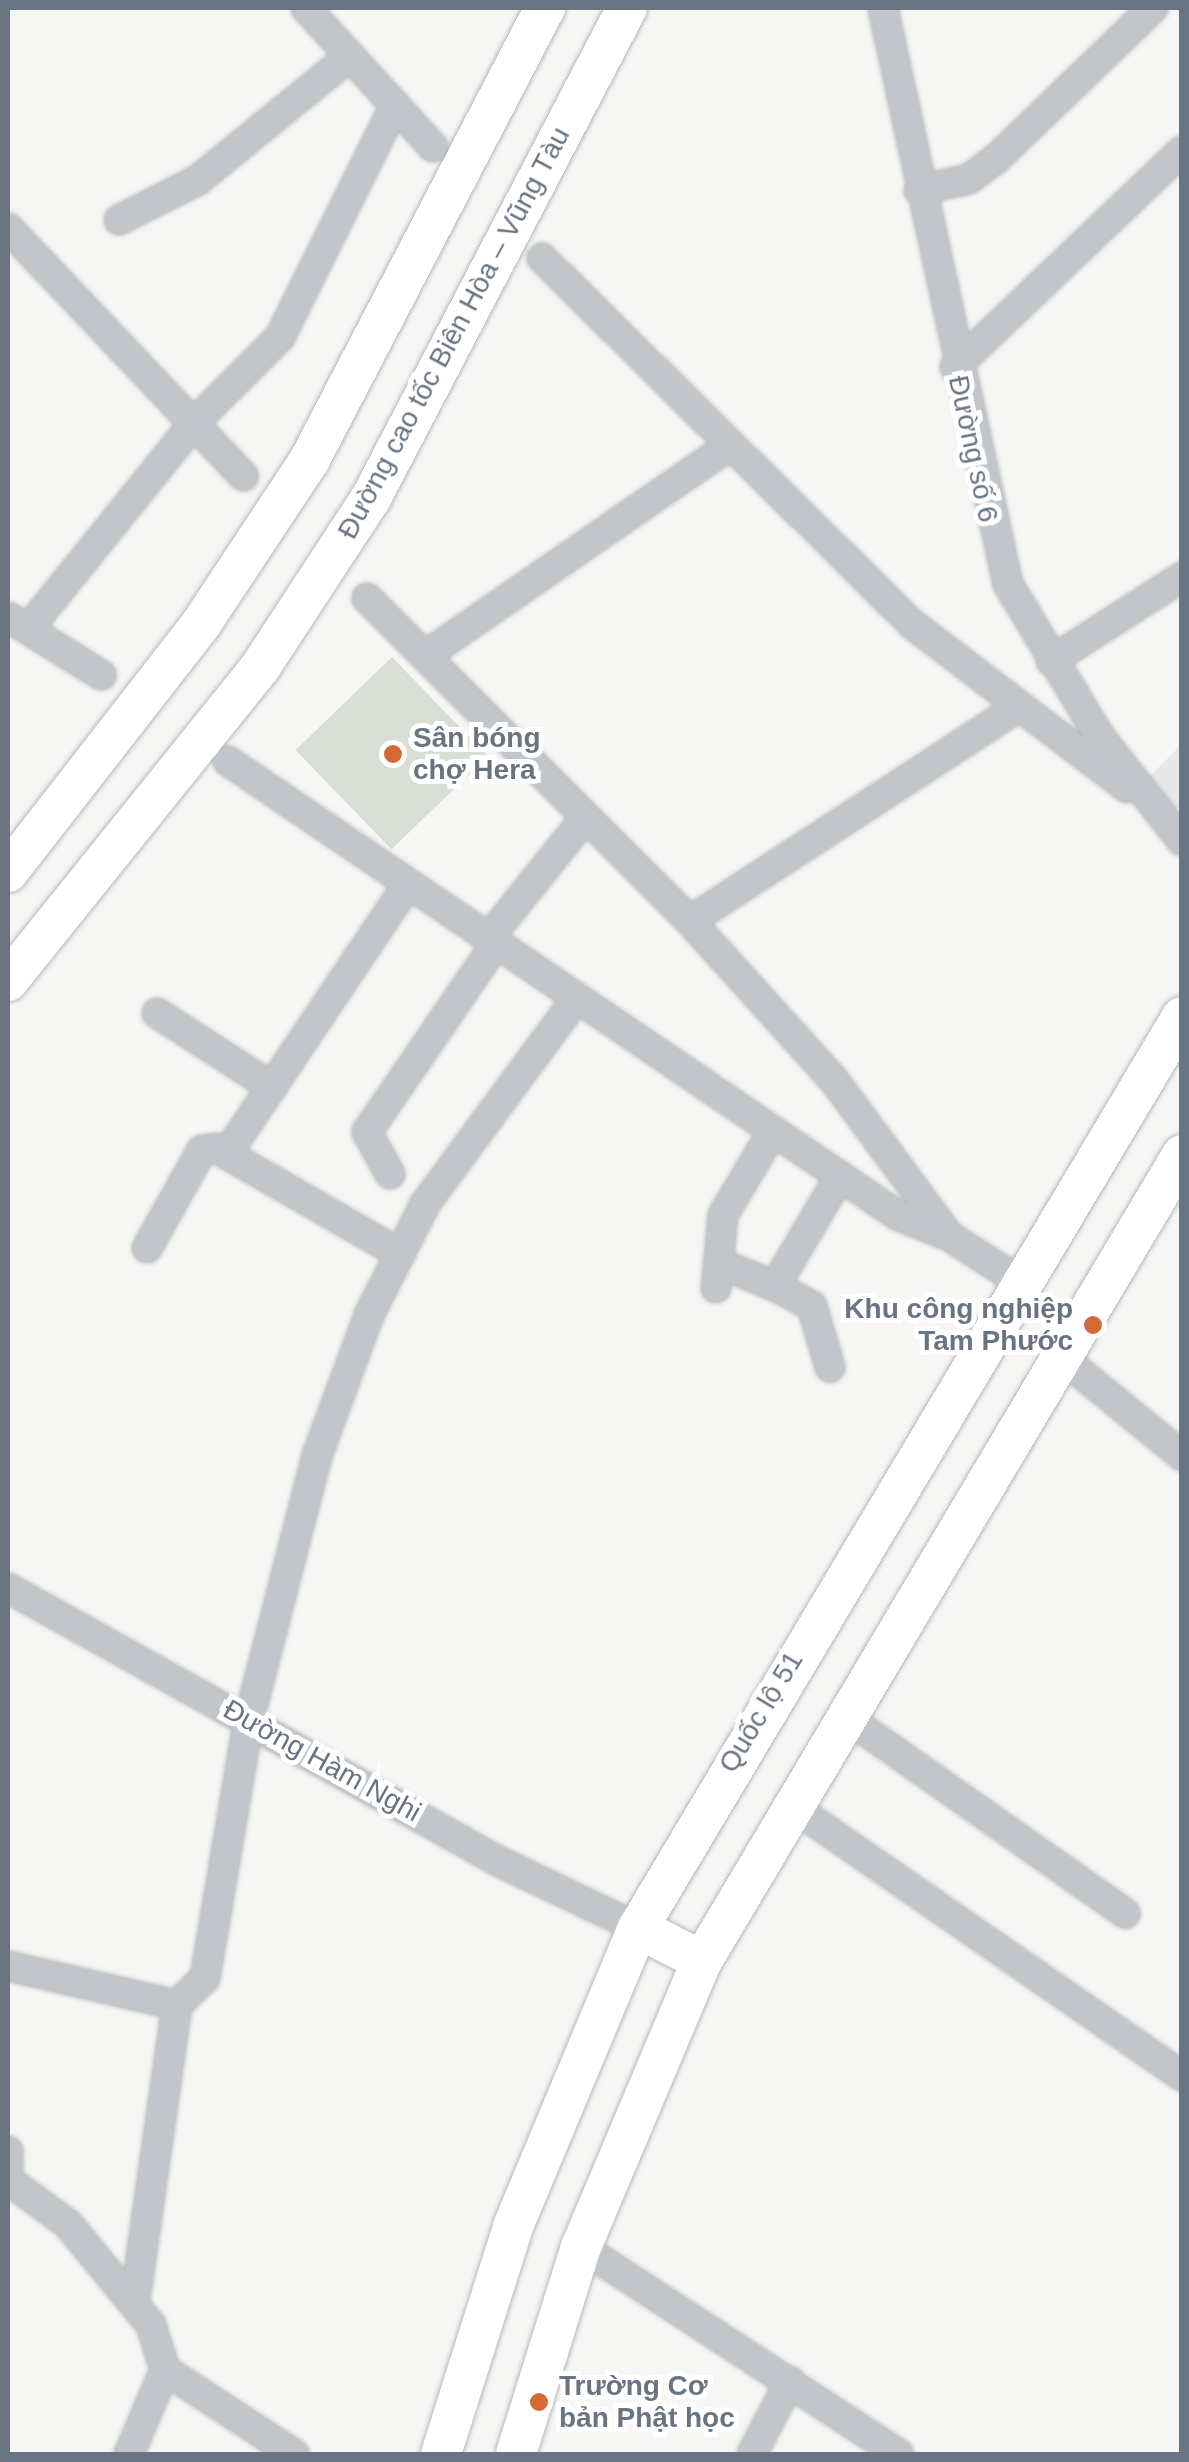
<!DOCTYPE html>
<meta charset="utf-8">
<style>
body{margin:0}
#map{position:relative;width:1189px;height:2462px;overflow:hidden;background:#f6f7f4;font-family:Arial,sans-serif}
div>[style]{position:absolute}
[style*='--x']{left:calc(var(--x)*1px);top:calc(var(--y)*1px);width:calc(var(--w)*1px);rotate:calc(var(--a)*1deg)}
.built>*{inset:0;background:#e7e8e7}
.green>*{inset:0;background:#d8ddd5;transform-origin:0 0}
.roads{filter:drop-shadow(0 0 2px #b5b8bb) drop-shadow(0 0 2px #b5b8bb)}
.minor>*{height:28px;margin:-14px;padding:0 14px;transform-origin:14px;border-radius:14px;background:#c2c5c9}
.highway>*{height:40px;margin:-20px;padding:0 20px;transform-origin:20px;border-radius:20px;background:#fff}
.dots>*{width:28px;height:28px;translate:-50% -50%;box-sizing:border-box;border:5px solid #fff;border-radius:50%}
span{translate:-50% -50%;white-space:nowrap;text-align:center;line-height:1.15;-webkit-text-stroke:10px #fff;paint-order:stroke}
.street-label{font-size:28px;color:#687482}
.poi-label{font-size:28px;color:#687482;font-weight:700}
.left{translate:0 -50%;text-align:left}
.right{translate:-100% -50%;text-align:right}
.frame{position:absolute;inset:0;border:10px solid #687482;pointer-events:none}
</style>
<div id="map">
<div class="built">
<div style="clip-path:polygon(1181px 745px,1181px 805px,1169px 818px,1142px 784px)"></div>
</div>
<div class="green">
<div style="left:392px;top:657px;width:138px;height:134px;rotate:46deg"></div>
</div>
<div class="roads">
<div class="minor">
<div style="--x:306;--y:8;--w:188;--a:47.6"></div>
<div style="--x:883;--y:8;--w:589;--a:77.76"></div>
<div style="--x:1008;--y:584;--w:179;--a:59"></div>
<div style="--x:1100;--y:737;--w:132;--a:51.7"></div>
<div style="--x:919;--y:190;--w:51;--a:-12.4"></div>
<div style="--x:969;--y:179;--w:34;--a:-37"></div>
<div style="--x:996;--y:159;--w:218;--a:-43.9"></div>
<div style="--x:119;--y:220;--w:89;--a:-26.9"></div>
<div style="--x:198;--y:180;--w:196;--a:-39.2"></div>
<div style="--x:8;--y:228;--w:342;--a:46.5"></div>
<div style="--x:542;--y:258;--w:520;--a:44.69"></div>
<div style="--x:912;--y:624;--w:270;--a:37.3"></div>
<div style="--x:955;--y:367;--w:313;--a:-43.6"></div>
<div style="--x:367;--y:598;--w:457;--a:45"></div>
<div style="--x:690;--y:921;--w:213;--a:47.9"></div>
<div style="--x:833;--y:1079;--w:195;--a:53.5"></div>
<div style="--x:949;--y:1236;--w:85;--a:32.6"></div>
<div style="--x:8;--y:617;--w:110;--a:31.9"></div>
<div style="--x:28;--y:629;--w:265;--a:-51.1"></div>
<div style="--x:194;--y:423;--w:122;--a:-45"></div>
<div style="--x:280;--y:337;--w:259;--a:-63.6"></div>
<div style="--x:426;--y:655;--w:368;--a:-34.6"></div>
<div style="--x:1051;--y:661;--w:156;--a:-32.7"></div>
<div style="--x:228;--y:761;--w:809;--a:34.16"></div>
<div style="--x:897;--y:1215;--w:56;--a:22"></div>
<div style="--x:690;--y:921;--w:388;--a:-33.1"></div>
<div style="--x:487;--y:940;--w:156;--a:-51.2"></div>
<div style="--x:157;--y:1013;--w:137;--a:32.8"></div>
<div style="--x:230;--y:1149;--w:317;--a:-56.1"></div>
<div style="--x:390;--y:1174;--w:48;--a:-118.7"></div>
<div style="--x:367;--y:1132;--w:227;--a:-55.6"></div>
<div style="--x:147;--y:1248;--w:112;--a:-60.7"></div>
<div style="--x:202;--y:1150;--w:14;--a:-8"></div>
<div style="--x:216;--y:1148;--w:212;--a:29.9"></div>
<div style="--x:721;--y:1264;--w:58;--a:22.2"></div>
<div style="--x:775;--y:1286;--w:128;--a:-59.4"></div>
<div style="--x:775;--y:1286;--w:42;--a:28.4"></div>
<div style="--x:812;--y:1306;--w:64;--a:73.6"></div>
<div style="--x:716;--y:1288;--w:73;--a:-84.5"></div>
<div style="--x:723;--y:1215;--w:98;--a:-59.2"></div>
<div style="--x:1060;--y:1356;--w:158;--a:39.3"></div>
<div style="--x:8;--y:1588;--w:561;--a:29.12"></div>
<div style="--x:498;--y:1861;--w:155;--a:25.6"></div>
<div style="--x:843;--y:1715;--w:345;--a:35.1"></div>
<div style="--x:789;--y:1804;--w:478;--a:34.7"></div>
<div style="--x:8;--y:1966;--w:173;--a:13"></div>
<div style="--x:177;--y:2005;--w:298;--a:98.1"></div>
<div style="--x:177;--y:2005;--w:39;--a:-44"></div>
<div style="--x:205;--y:1978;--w:263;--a:-80.4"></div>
<div style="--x:249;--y:1719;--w:275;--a:-75.5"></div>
<div style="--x:318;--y:1453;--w:147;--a:-69.7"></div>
<div style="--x:369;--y:1315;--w:124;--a:-63.2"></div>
<div style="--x:425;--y:1204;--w:255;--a:-53.6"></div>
<div style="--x:8;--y:2151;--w:28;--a:90"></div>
<div style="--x:8;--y:2180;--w:74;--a:36.3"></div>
<div style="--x:68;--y:2224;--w:131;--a:50.6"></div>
<div style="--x:151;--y:2325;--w:47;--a:72.7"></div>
<div style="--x:165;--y:2370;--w:91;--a:113.2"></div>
<div style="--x:581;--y:2247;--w:379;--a:33.1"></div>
<div style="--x:165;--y:2370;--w:154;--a:33.1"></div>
<div style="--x:752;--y:2454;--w:82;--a:-62.5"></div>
</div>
<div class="highway">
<div style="--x:8;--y:872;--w:314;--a:-52.1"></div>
<div style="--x:201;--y:624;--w:196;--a:-56.5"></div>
<div style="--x:309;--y:461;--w:511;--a:-62.48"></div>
<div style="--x:8;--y:981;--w:404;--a:-51.2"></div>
<div style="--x:261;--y:666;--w:201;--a:-56.8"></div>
<div style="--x:371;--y:498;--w:553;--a:-62.42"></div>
<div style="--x:638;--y:1928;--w:72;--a:27.3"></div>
<div style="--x:441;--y:2454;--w:241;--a:-72.4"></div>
<div style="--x:514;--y:2224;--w:321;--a:-67.3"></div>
<div style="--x:638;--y:1928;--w:1061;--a:-59.16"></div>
<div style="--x:516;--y:2454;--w:217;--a:-72.6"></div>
<div style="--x:581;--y:2247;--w:311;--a:-67.1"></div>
<div style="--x:702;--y:1961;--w:938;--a:-59.22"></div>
</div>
</div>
<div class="dots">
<div style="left:393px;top:754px;background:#d46936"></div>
<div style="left:1093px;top:1325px;background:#d46936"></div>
<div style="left:539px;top:2402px;background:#d46936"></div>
</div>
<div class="street-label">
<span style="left:454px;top:333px;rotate:-62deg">Đường cao tốc Biên Hòa – Vũng Tàu</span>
<span style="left:973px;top:449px;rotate:78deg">Đường số 6</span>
<span style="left:761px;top:1712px;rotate:-59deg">Quốc lộ 51</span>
<span style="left:322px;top:1761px;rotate:29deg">Đường Hàm Nghi</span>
</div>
<div class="poi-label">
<span class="left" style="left:413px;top:754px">Sân bóng<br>chợ Hera</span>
<span class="right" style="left:1073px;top:1325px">Khu công nghiệp<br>Tam Phước</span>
<span class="left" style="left:559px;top:2402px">Trường Cơ<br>bản Phật học</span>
</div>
<div class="frame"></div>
</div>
